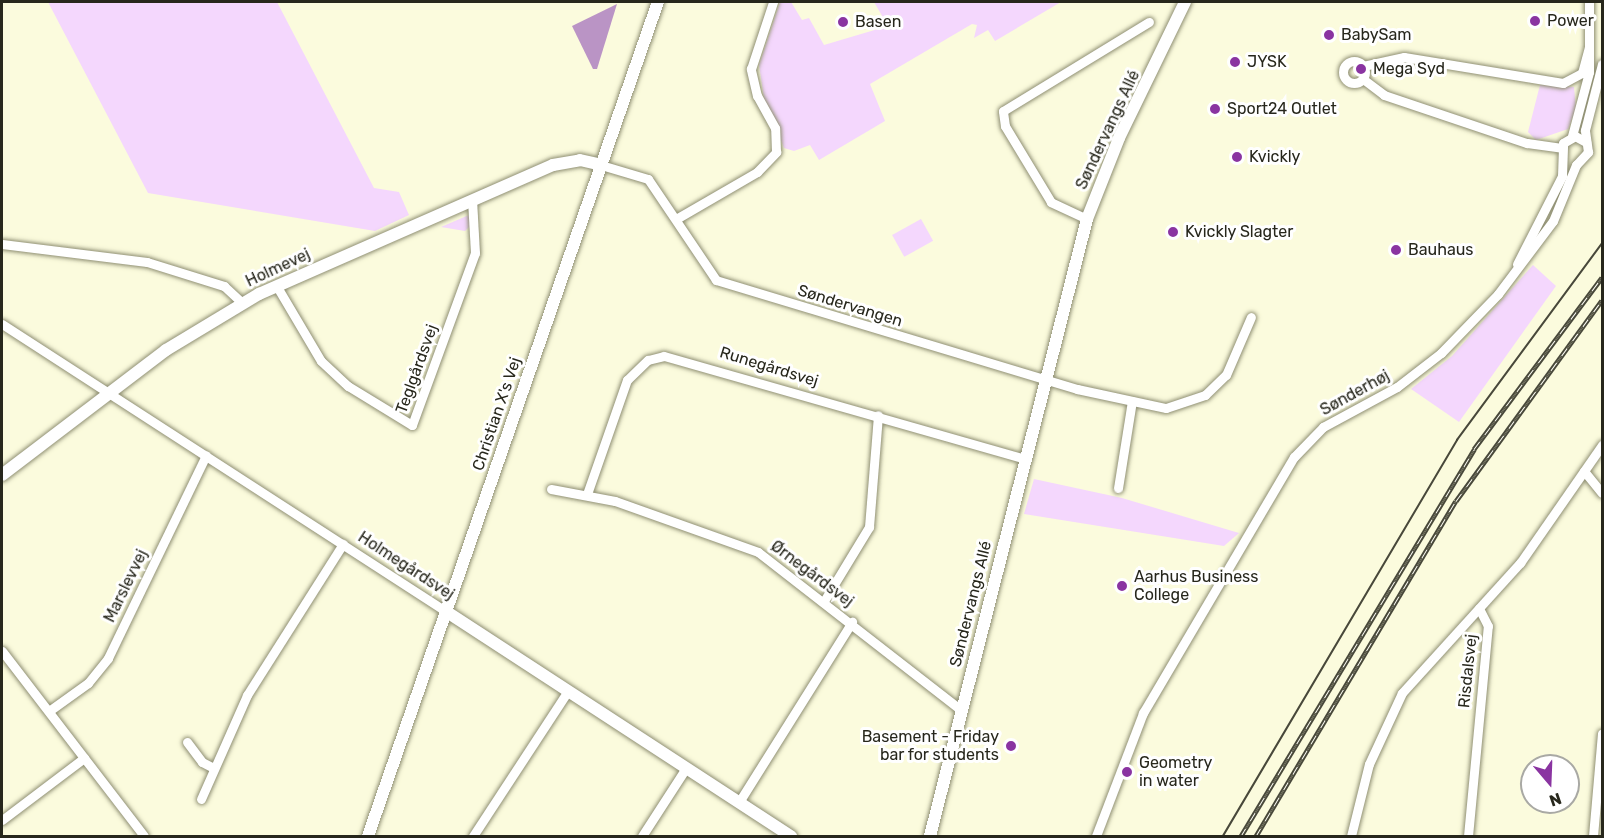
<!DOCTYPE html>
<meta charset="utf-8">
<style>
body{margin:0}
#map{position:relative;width:1604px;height:838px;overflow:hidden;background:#fbfbdd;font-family:Rubik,sans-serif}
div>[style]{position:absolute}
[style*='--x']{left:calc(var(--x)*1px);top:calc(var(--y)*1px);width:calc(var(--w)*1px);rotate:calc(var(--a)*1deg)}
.green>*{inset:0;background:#f4d7fd;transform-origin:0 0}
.water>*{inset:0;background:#ba94c5}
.roads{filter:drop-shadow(0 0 2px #8f8f73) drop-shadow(0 0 2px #8f8f73)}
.street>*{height:9px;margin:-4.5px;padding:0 4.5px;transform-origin:4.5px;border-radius:4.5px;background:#fff}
.street>.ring{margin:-4.5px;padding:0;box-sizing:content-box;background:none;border:9px solid #fff;border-radius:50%}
.secondary>*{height:12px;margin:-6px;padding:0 6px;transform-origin:6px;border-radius:6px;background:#fff}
.tram>*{height:1.5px;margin:-0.75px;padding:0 0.75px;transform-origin:0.75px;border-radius:0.75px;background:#48483a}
.rail>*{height:5px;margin-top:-2.5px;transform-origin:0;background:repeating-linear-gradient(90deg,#fff 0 9px,#48483a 0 18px);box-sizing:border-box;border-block:2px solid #48483a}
.dots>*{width:16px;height:16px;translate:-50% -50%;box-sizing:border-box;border:3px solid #fff;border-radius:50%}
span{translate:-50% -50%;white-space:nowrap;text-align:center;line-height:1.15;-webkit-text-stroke:6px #fff;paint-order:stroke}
.poi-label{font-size:16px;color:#27271c}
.left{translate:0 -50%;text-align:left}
.right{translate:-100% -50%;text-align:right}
.street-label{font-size:16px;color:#27271c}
.frame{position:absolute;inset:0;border:3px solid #27271c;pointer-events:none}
.north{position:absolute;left:1520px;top:754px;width:60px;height:60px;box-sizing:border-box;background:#fff;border:2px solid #a9a9a4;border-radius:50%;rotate:161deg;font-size:16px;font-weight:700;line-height:24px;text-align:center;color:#27271c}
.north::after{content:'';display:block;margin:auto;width:21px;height:27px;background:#8a34a1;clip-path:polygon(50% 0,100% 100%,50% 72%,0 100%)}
</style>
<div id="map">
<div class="green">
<div style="clip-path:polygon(48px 2px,277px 2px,374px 188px,399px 192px,409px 215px,375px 231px,148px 193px)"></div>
<div style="clip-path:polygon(780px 2px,791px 2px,802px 20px,809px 18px,824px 45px,888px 26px,874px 2px,1061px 2px,995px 41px,988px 30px,974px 38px,977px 25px,972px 24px,870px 84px,885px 121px,819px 160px,810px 145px,794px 151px,784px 148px,764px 99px,759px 65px)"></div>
<div style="clip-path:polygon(1540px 85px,1574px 87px,1576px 109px,1568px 129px,1536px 140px,1528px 132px)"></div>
<div style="clip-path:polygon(469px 215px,471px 225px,465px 231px,441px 227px)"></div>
<div style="left:921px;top:219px;width:25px;height:33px;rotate:61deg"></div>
<div style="clip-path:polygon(1533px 265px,1556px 286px,1459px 422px,1411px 389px,1452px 356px)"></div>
<div style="clip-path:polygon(1034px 479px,1122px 498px,1239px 533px,1224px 546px,1024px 514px)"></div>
</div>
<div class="water">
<div style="clip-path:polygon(617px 4px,597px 69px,593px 69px,572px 26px)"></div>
</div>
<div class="roads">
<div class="street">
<div class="ring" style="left:1343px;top:61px;width:13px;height:13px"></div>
<div style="--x:1363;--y:66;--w:42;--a:-12.4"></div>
<div style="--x:1404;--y:57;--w:161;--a:9.3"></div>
<div style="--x:1563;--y:83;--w:21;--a:-28"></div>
<div style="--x:1582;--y:73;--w:27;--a:-75"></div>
<div style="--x:1363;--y:79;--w:26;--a:37"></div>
<div style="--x:1384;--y:95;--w:151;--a:18.6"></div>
<div style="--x:1527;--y:143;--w:35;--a:8"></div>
<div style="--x:1572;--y:136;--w:66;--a:-75.1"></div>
<div style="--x:1589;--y:72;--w:70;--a:-90"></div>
<div style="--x:601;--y:165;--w:49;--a:16.6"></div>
<div style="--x:648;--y:179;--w:122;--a:56"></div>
<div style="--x:716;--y:280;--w:377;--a:16.8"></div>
<div style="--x:1077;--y:389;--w:91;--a:12.1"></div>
<div style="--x:1166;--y:408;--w:41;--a:-18.4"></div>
<div style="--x:1205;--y:395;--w:29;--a:-44"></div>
<div style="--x:1226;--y:375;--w:63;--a:-66.7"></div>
<div style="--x:676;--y:219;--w:94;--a:-30.1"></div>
<div style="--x:757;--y:172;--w:28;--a:-46"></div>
<div style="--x:776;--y:152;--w:24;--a:-92"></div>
<div style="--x:775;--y:128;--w:37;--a:-119"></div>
<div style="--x:757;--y:96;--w:28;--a:-103"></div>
<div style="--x:751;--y:69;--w:71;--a:-71.8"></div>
<div style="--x:1087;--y:219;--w:40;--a:-155"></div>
<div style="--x:1051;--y:202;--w:89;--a:-121.2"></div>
<div style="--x:1005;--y:126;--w:15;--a:-98"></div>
<div style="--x:1003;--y:111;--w:171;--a:-31.4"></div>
<div style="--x:2;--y:244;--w:146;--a:7.1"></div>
<div style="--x:147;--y:262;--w:81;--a:17.3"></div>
<div style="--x:224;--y:286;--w:25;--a:43"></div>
<div style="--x:1517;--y:264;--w:99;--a:-62.9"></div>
<div style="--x:1562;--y:176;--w:33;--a:-88"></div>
<div style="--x:1563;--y:143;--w:14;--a:-30"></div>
<div style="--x:1575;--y:136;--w:13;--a:29"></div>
<div style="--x:276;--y:285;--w:88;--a:59.4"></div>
<div style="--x:321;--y:361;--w:37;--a:43"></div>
<div style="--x:348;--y:386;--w:75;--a:31.4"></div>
<div style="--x:412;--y:425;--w:183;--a:-69.9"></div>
<div style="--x:475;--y:253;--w:53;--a:-93.2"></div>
<div style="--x:2;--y:324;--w:530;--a:32.91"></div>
<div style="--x:1584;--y:471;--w:28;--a:51"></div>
<div style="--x:1118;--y:488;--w:88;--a:-80.9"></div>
<div style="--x:551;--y:489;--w:65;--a:10.6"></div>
<div style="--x:615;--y:501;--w:152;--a:19.6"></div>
<div style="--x:758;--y:552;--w:257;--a:37.9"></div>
<div style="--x:587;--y:494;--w:121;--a:-70.7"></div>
<div style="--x:627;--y:380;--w:29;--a:-44"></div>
<div style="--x:648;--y:360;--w:16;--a:-14"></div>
<div style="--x:664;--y:356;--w:375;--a:15.9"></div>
<div style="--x:824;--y:601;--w:87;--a:-58.7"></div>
<div style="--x:869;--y:527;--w:112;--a:-85.4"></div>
<div style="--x:2;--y:651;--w:233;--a:52.5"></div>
<div style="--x:49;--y:711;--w:48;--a:-35.7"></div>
<div style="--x:88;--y:683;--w:32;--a:-51"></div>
<div style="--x:108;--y:658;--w:225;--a:-64.2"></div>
<div style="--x:187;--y:742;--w:25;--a:53"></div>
<div style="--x:202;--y:762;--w:13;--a:27"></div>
<div style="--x:201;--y:799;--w:114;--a:-66.1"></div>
<div style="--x:247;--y:695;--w:179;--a:-57.6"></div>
<div style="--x:739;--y:802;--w:213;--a:-57.9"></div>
<div style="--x:2;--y:820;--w:103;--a:-37.1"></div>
<div style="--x:473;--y:836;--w:173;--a:-56.8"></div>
<div style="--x:642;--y:836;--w:81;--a:-57.1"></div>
<div style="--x:1096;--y:836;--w:132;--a:-69.1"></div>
<div style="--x:1143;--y:713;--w:297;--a:-59.5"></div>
<div style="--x:1294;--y:457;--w:42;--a:-46"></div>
<div style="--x:1323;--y:427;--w:84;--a:-28.4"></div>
<div style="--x:1397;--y:387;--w:56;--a:-37.7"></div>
<div style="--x:1441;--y:353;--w:82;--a:-46"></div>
<div style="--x:1498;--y:294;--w:91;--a:-53"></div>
<div style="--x:1553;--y:221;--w:61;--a:-67.7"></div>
<div style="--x:1576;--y:165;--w:18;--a:-47"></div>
<div style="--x:1588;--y:152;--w:22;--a:-98"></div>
<div style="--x:1585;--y:130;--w:68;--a:-75.6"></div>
<div style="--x:1351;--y:836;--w:74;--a:-76"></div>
<div style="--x:1369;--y:764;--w:78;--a:-65.1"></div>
<div style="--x:1402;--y:693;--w:176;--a:-47.8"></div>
<div style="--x:1520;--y:563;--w:144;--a:-55.2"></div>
<div style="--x:1468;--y:836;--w:211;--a:-84.6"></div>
<div style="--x:1488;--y:626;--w:20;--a:-117"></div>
<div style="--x:1593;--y:836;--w:103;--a:-85"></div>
</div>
<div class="secondary">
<div style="--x:2;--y:475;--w:206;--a:-37.3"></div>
<div style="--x:166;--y:350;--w:109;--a:-31.1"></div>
<div style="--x:259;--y:294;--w:321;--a:-23.7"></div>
<div style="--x:553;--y:165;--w:27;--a:-10"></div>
<div style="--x:580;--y:160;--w:22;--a:13"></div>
<div style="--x:447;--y:612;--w:411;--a:33.1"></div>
<div style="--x:368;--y:836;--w:883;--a:-70.83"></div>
<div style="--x:930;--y:836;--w:637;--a:-75.72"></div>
<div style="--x:1087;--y:219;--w:87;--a:-68.4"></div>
<div style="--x:1119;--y:138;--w:151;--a:-64.1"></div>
</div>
</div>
<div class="tram">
<div style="--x:1223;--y:836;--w:460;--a:-59.4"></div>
<div style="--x:1457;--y:440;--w:245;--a:-53.6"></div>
</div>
<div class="rail">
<div style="--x:1241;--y:836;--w:452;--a:-58.9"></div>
<div style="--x:1474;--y:449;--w:214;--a:-53.3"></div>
<div style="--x:1256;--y:836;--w:390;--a:-59.2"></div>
<div style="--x:1456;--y:501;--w:248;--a:-54"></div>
</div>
<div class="dots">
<div style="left:1535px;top:21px;background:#8a34a1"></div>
<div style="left:843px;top:22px;background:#8a34a1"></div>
<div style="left:1329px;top:35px;background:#8a34a1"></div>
<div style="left:1235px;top:62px;background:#8a34a1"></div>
<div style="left:1361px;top:69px;background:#8a34a1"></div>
<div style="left:1215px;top:109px;background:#8a34a1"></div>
<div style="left:1237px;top:157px;background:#8a34a1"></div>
<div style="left:1173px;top:232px;background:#8a34a1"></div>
<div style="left:1396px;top:250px;background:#8a34a1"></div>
<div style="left:1122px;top:586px;background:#8a34a1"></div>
<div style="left:1011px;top:746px;background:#8a34a1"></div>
<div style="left:1127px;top:772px;background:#8a34a1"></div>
</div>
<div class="poi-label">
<span class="left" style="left:1547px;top:21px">Power</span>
<span class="left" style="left:855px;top:22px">Basen</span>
<span class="left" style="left:1341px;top:35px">BabySam</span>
<span class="left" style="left:1247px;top:62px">JYSK</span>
<span class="left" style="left:1373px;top:69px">Mega Syd</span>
<span class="left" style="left:1227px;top:109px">Sport24 Outlet</span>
<span class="left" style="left:1249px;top:157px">Kvickly</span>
<span class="left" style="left:1185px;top:232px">Kvickly Slagter</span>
<span class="left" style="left:1408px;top:250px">Bauhaus</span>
<span class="left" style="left:1134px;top:586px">Aarhus Business<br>College</span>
<span class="right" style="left:999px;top:746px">Basement - Friday<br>bar for students</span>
<span class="left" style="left:1139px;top:772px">Geometry<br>in water</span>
</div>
<div class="street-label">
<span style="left:1108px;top:130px;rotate:-65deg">Søndervangs Allé</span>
<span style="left:278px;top:268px;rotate:-25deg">Holmevej</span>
<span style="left:850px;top:306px;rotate:17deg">Søndervangen</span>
<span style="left:769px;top:367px;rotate:17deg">Runegårdsvej</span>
<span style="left:417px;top:369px;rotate:-70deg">Teglgårdsvej</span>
<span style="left:1355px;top:393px;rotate:-29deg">Sønderhøj</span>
<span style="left:497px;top:414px;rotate:-71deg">Christian X's Vej</span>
<span style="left:406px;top:566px;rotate:33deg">Holmegårdsvej</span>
<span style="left:812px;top:574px;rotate:37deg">Ørnegårdsvej</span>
<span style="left:126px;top:586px;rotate:-64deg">Marslevvej</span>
<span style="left:971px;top:604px;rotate:-76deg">Søndervangs Allé</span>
<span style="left:1468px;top:671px;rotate:-84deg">Risdalsvej</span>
</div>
<div class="frame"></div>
<div class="north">N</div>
</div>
